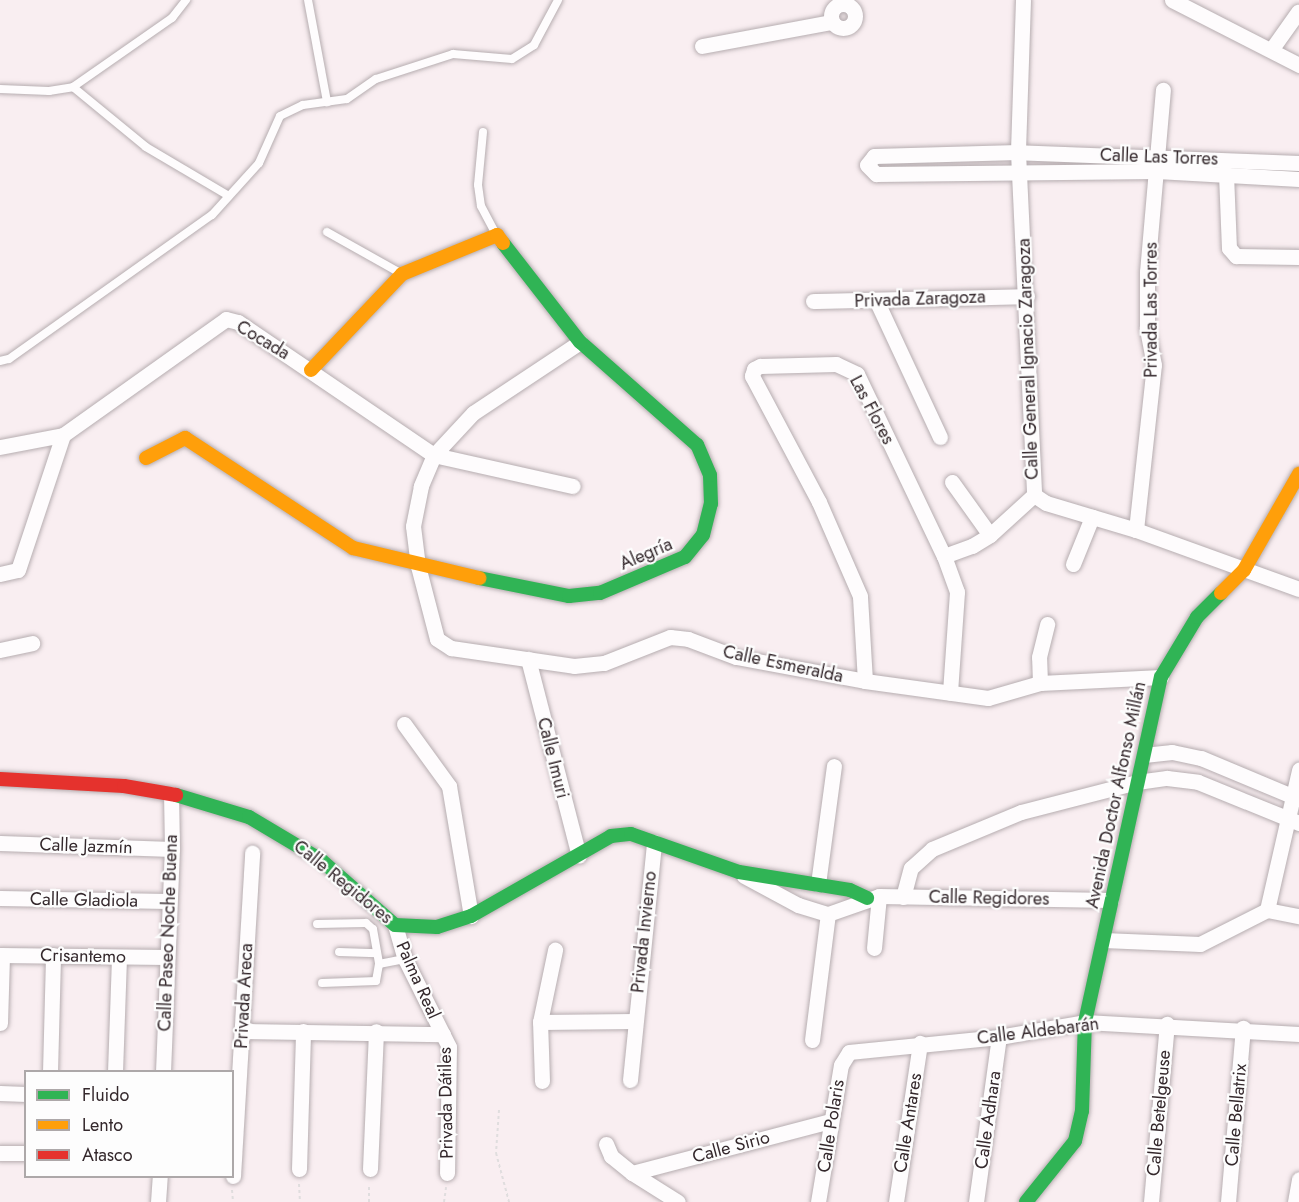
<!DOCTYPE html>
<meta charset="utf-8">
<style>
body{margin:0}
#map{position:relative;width:1299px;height:1202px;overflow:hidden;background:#f9eef1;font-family:Jost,sans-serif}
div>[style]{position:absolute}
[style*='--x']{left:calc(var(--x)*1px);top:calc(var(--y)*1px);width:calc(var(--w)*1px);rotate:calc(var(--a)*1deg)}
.path>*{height:2px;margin-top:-1px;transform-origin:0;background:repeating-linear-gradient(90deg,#e0ddde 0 3px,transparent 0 6px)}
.roads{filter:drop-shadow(0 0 2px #b6adb0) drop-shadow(0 0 2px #b6adb0)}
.lane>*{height:8px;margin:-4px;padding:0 4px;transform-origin:4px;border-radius:4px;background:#fefcfd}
.street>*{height:15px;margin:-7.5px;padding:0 7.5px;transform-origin:7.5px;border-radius:7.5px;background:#fefcfd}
.street>.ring{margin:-7.5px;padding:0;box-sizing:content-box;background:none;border:15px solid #fefcfd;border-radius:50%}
.fast>*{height:14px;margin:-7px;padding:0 7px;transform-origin:7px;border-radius:7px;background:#30b455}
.slow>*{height:14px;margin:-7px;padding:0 7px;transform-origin:7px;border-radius:7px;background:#ff9f0a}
.jam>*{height:14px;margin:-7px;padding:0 7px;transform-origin:7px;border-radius:7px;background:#e5322d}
span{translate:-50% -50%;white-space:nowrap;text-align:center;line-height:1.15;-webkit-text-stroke:4.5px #fdfdfd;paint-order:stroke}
.street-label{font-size:18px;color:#34282c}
.legend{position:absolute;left:24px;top:1070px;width:210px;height:108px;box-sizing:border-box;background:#fdfdfd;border:2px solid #ada8a9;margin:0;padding:8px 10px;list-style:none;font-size:18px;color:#34282c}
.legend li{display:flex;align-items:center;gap:12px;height:30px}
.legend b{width:30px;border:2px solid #ada8a9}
</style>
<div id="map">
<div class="path">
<div style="--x:499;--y:1110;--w:43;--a:94"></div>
<div style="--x:496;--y:1153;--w:51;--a:75.1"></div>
<div style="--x:299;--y:1184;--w:18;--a:87"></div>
<div style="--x:232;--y:1190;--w:12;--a:85"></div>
<div style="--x:369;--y:1202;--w:18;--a:-90"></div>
<div style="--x:444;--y:1202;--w:15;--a:-82"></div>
</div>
<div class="roads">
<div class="lane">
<div style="--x:308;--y:0;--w:104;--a:79.4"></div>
<div style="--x:73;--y:87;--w:121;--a:-34.9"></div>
<div style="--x:172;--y:18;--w:23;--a:-52"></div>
<div style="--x:0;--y:89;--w:49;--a:2.3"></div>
<div style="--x:49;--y:91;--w:24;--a:-9"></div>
<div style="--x:73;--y:87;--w:94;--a:39.4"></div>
<div style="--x:146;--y:147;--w:96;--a:30.6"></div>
<div style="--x:483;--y:132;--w:53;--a:95.4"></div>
<div style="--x:478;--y:185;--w:21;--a:82"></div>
<div style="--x:481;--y:206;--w:32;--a:62"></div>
<div style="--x:327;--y:232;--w:84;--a:29.3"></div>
<div style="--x:0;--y:361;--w:9;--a:-13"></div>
<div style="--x:9;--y:359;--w:249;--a:-35.4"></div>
<div style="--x:212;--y:215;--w:70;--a:-47.9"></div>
<div style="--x:259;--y:163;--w:51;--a:-65.9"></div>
<div style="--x:280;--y:116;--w:25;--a:-26"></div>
<div style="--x:303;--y:105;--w:44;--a:-7.8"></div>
<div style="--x:347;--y:99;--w:35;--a:-35"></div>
<div style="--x:376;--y:79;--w:81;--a:-18"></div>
<div style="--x:453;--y:54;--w:59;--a:4.8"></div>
<div style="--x:512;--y:59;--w:26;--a:-32"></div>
<div style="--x:534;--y:45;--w:51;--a:-61.9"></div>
<div style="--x:317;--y:924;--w:49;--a:-1.2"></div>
<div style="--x:366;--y:923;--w:9;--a:41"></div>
<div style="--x:373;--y:929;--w:36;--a:80"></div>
<div style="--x:379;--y:964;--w:17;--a:100"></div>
<div style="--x:376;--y:981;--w:54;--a:177.9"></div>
<div style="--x:339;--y:952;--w:38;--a:2"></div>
<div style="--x:379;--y:964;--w:26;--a:-11"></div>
</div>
<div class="street">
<div style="--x:1023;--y:0;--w:152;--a:91.9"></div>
<div style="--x:1018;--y:152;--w:343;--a:87.3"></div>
<div style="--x:1172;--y:0;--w:143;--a:27.1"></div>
<div class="ring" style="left:831px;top:4px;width:9px;height:9px"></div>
<div style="--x:702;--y:46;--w:132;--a:-10.5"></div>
<div style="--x:1271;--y:50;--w:47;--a:-54.6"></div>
<div style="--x:1299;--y:163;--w:281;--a:-177.8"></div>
<div style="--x:1018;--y:152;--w:144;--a:178.4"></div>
<div style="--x:874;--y:156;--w:11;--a:128"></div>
<div style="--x:867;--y:165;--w:13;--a:45"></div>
<div style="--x:876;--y:174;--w:281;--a:-0.6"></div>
<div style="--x:1157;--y:171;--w:142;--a:3.2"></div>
<div style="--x:1226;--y:174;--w:74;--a:87.7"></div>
<div style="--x:1229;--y:248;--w:11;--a:49"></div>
<div style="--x:1236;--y:256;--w:63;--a:0.9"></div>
<div style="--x:813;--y:301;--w:214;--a:-1.3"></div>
<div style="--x:877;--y:302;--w:149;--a:65"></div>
<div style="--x:580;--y:342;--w:128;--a:146.4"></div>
<div style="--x:473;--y:413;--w:57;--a:132.9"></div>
<div style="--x:434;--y:455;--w:34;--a:113"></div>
<div style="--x:421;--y:486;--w:41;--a:101.3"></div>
<div style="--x:413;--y:526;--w:40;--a:82.9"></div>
<div style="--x:418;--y:566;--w:75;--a:75.4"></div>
<div style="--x:437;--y:639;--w:17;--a:33"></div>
<div style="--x:451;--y:648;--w:124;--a:8.3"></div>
<div style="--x:574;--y:666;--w:30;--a:-6"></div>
<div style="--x:604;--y:663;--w:71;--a:-21.5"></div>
<div style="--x:670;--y:637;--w:18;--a:6"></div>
<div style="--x:688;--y:639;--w:51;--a:20.6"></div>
<div style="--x:736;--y:657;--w:131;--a:10.5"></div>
<div style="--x:865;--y:681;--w:124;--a:7.9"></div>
<div style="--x:988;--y:698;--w:54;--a:-16.1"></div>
<div style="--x:1040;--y:683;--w:121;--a:-2.8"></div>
<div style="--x:0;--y:447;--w:64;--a:-10.8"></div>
<div style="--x:63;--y:435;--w:200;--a:-35.4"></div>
<div style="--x:226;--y:319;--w:12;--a:14"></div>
<div style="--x:238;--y:322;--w:237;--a:34.2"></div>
<div style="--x:434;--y:455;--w:142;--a:12.6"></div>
<div style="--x:952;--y:482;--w:65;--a:54.4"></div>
<div style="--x:1034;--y:495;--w:14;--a:34"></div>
<div style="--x:1046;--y:503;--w:94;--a:16.7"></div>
<div style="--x:1136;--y:530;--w:173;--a:19.9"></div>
<div style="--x:1136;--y:530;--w:166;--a:-83.8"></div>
<div style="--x:1154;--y:365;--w:38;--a:-101"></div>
<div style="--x:1147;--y:328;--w:56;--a:-90"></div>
<div style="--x:1147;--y:272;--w:183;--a:-85"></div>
<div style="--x:944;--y:556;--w:30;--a:-20"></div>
<div style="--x:972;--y:546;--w:21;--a:-31"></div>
<div style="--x:990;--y:535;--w:59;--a:-42.3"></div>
<div style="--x:1073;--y:564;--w:51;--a:-68"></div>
<div style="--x:0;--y:574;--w:18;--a:-13"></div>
<div style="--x:18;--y:570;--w:142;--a:-71.6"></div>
<div style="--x:0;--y:650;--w:33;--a:-12"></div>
<div style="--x:528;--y:659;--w:203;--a:75.5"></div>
<div style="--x:865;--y:681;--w:85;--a:-93.4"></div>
<div style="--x:860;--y:596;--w:103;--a:-113.6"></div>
<div style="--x:819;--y:502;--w:143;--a:-118"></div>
<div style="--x:752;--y:376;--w:7;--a:-74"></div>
<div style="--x:754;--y:369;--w:7;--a:-27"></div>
<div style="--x:760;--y:366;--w:76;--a:-1.5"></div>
<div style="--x:836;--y:364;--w:23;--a:25"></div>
<div style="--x:857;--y:374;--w:202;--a:64.5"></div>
<div style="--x:944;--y:556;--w:38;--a:70"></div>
<div style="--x:957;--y:592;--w:101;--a:94"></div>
<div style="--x:1040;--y:683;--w:26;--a:-92"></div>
<div style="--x:1039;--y:657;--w:34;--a:-76"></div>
<div style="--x:404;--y:724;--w:77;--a:54"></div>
<div style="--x:449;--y:786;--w:132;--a:80.4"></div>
<div style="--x:1144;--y:755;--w:28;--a:-6"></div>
<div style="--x:1172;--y:752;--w:30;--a:12"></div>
<div style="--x:1201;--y:758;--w:106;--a:22.7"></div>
<div style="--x:0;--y:843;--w:172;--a:2"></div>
<div style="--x:744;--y:876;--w:61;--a:28.2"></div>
<div style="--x:798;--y:905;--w:31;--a:17"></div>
<div style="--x:828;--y:914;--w:54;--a:-19.4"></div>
<div style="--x:879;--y:896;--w:232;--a:1"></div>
<div style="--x:818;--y:884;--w:119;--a:-82.3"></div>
<div style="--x:903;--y:897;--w:30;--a:-75"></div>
<div style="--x:911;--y:868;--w:28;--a:-42"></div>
<div style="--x:932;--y:849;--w:96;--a:-22.6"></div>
<div style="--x:1021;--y:812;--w:120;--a:-14.5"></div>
<div style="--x:1137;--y:782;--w:30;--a:-8"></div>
<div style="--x:1167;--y:778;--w:31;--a:7"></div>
<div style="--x:1198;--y:782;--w:109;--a:22.1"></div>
<div style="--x:0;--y:898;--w:168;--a:1"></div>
<div style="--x:1267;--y:910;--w:144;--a:-77.1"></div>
<div style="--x:395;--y:925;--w:35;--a:74"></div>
<div style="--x:405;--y:959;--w:98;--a:63.4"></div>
<div style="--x:449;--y:1047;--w:126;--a:90.9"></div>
<div style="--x:1103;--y:940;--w:97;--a:2.4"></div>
<div style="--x:1200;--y:944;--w:75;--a:-26.9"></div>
<div style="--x:1267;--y:910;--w:33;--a:11"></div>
<div style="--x:874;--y:948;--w:52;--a:-84.5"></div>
<div style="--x:0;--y:955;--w:166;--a:0.7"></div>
<div style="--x:540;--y:1022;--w:94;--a:-0.6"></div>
<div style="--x:0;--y:1023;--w:68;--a:-88.3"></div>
<div style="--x:243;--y:1031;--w:200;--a:0.9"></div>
<div style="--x:812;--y:1040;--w:127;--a:-82.8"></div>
<div style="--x:50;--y:1072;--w:117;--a:-88.5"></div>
<div style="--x:115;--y:1072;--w:115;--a:-88"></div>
<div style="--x:163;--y:1072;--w:223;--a:-87.7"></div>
<div style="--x:172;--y:849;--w:55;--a:-91"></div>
<div style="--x:630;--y:1080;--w:239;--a:-84.2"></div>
<div style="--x:542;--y:1081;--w:59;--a:-91.9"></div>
<div style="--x:540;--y:1022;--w:74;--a:-78.2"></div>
<div style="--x:0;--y:1093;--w:26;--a:2"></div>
<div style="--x:606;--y:1144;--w:13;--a:67"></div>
<div style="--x:611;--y:1156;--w:27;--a:39"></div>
<div style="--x:632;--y:1173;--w:54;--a:32.2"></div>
<div style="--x:0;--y:1153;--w:26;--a:0"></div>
<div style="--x:299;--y:1169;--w:138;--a:-88.3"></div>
<div style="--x:370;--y:1169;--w:138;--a:-87.5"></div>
<div style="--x:632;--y:1173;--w:205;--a:-14.7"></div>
<div style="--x:233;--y:1176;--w:324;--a:-86.6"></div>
<div style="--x:158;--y:1202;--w:26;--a:-86"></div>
<div style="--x:818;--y:1202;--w:139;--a:-80.5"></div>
<div style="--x:841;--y:1065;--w:15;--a:-58"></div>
<div style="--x:849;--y:1052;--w:151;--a:-5.7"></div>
<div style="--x:999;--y:1037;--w:87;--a:-9.9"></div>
<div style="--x:1085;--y:1022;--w:214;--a:3.2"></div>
<div style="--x:896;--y:1202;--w:161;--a:-81.4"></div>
<div style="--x:976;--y:1202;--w:167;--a:-82.1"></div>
<div style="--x:1151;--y:1202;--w:179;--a:-84.9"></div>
<div style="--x:1228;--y:1202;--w:175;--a:-85.1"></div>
<div style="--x:1295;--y:1202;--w:23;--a:-80"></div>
</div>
<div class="fast">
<div style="--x:479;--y:578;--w:92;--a:11.3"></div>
<div style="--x:569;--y:596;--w:31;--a:-6"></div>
<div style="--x:600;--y:593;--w:92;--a:-23"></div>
<div style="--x:685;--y:557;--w:28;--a:-51"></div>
<div style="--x:703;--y:535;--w:32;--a:-76"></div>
<div style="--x:711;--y:504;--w:29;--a:-92"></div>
<div style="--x:710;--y:475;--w:33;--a:-113"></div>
<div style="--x:697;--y:445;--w:156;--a:-138.6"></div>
<div style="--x:580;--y:342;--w:125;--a:-127.9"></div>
<div style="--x:176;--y:795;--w:76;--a:16.8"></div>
<div style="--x:249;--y:817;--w:84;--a:30.8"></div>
<div style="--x:321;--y:860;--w:98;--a:41.3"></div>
<div style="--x:395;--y:925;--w:42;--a:2.7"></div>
<div style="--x:437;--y:927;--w:36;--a:-18"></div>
<div style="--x:471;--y:916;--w:161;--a:-29.7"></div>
<div style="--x:611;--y:836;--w:20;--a:-6"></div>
<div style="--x:631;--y:834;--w:114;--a:19.4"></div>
<div style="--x:739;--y:872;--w:112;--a:9.2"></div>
<div style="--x:850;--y:890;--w:19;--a:25"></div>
<div style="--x:1026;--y:1202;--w:78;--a:-51.2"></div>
<div style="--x:1075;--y:1141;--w:31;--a:-77"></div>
<div style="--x:1082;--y:1111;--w:89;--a:-88.1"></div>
<div style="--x:1085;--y:1022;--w:353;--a:-77.6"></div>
<div style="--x:1161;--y:677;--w:70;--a:-59"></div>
<div style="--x:1197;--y:617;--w:34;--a:-45"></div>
</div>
<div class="slow">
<div style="--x:311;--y:370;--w:132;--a:-46.5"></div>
<div style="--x:402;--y:274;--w:103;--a:-22.3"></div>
<div style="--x:497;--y:235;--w:10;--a:53"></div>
<div style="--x:146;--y:458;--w:44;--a:-27.1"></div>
<div style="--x:185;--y:438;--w:201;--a:33.2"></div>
<div style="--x:353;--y:548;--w:130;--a:13.4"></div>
<div style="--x:1221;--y:593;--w:33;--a:-45"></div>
<div style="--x:1244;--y:570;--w:111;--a:-60.2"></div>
</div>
<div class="jam">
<div style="--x:0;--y:779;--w:124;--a:3.2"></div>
<div style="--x:124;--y:786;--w:53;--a:9.8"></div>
</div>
</div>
<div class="street-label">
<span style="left:1159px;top:157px;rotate:2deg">Calle Las Torres</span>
<span style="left:920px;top:299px;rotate:-2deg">Privada Zaragoza</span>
<span style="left:1151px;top:310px;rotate:-90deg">Privada Las Torres</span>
<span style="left:263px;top:340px;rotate:31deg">Cocada</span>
<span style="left:1028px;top:359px;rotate:-92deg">Calle General Ignacio Zaragoza</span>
<span style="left:872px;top:410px;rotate:62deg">Las Flores</span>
<span style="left:646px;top:554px;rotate:-23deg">Alegría</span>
<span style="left:783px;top:664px;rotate:12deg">Calle Esmeralda</span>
<span style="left:553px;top:758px;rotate:76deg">Calle Imuri</span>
<span style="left:1116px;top:795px;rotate:-78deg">Avenida Doctor Alfonso Millán</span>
<span style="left:86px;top:846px;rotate:2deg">Calle Jazmín</span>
<span style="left:343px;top:882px;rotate:39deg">Calle Regidores</span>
<span style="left:989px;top:898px;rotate:1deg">Calle Regidores</span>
<span style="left:84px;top:900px;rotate:1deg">Calle Gladiola</span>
<span style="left:644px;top:932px;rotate:-84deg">Privada Invierno</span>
<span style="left:168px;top:933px;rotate:-88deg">Calle Paseo Noche Buena</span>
<span style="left:83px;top:956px;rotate:1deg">Crisantemo</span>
<span style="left:418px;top:980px;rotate:66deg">Palma Real</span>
<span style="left:244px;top:996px;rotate:-87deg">Privada Areca</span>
<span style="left:1038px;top:1031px;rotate:-7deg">Calle Aldebarán</span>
<span style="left:446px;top:1103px;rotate:-91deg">Privada Dátiles</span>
<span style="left:1159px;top:1113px;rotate:-85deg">Calle Betelgeuse</span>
<span style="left:1236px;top:1115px;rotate:-85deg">Calle Bellatrix</span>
<span style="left:988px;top:1120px;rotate:-82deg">Calle Adhara</span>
<span style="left:908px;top:1123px;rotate:-81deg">Calle Antares</span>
<span style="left:831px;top:1126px;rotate:-81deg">Calle Polaris</span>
<span style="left:731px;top:1147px;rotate:-15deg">Calle Sirio</span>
</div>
<ul class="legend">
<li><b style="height:8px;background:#30b455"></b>Fluido</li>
<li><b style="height:8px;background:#ff9f0a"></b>Lento</li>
<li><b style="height:8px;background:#e5322d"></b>Atasco</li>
</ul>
</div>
